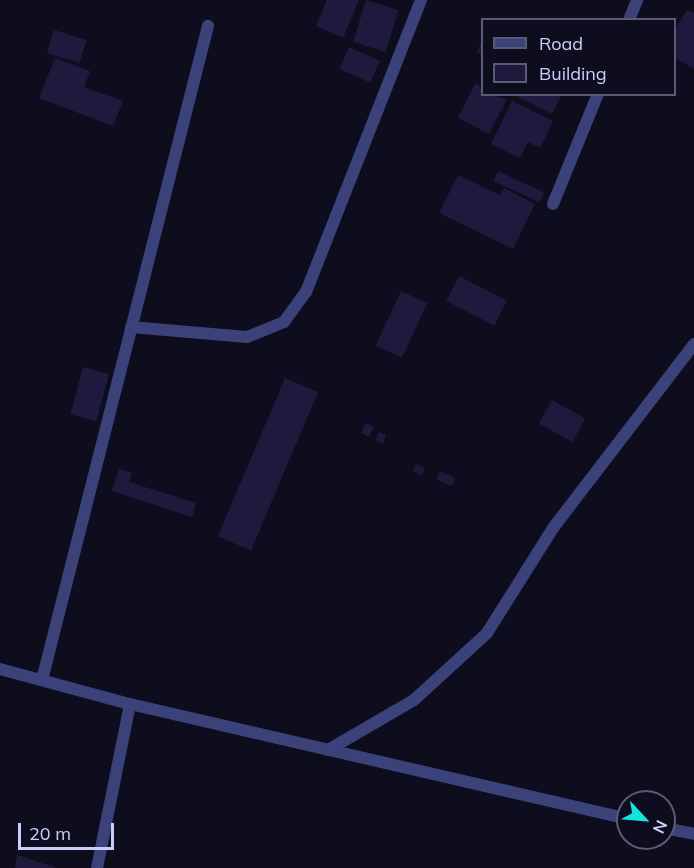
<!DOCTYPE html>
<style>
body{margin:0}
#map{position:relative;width:694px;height:868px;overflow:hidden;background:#0e0d1d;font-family:Mulish,sans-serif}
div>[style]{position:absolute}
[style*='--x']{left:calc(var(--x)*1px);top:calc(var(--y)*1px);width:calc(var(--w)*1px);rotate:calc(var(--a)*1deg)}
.building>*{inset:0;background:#1d1a3d;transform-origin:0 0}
.street>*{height:12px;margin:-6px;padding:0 6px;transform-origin:6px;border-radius:6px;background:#3b4179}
span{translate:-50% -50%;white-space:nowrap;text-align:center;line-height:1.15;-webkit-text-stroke:4.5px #0e0d1d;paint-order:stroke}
.legend{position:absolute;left:481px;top:18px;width:195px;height:78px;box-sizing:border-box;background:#0e0d1d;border:2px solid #5a5a76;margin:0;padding:8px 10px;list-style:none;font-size:18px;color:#cccdfc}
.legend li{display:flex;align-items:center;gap:12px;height:30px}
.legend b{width:30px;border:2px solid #5a5a76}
.north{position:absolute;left:616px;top:790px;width:60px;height:60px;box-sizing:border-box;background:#0e0d1d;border:2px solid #5a5a76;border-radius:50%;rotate:116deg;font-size:16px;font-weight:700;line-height:24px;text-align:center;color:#cccdfc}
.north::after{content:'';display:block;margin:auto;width:21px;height:27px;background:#0ee6df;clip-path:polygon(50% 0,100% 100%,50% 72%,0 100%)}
.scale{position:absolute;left:18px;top:823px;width:96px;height:27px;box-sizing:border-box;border:3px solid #cccdfc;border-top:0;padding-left:8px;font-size:18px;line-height:21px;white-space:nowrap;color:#cccdfc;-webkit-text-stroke:4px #0e0d1d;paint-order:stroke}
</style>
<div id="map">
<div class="building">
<div style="clip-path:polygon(327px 0,359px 0,343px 38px,316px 26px)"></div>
<div style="left:366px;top:0;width:34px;height:44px;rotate:17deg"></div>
<div style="clip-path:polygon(687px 10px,694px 13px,694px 69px,674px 57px,674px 31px)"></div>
<div style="left:54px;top:30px;width:34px;height:24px;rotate:17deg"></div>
<div style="clip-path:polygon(482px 40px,482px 55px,477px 52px)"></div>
<div style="left:349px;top:47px;width:34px;height:24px;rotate:24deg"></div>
<div style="clip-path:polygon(55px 58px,90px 71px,84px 87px,123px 101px,113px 126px,39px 98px)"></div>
<div style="clip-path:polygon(475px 83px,482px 87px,482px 94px,507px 99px,489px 134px,458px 118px)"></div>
<div style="clip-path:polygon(512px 94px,562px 94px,552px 114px)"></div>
<div style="clip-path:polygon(512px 101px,553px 121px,540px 148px,528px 142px,520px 158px,491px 144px)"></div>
<div style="left:498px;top:171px;width:51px;height:11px;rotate:25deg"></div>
<div style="clip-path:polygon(458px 175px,500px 195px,504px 188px,535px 204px,513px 249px,439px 213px)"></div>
<div style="left:459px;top:276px;width:54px;height:28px;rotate:27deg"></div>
<div style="left:401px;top:291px;width:29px;height:60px;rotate:25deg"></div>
<div style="left:83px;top:367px;width:27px;height:49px;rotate:15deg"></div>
<div style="left:285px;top:378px;width:36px;height:172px;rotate:23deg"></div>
<div style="left:552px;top:400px;width:38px;height:27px;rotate:29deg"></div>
<div style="left:366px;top:423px;width:9px;height:11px;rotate:27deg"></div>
<div style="left:379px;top:432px;width:8px;height:9px;rotate:23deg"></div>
<div style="left:416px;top:464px;width:10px;height:8px;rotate:24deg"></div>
<div style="clip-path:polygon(119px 469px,132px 473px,129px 482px,196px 503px,192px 517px,112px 491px)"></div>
<div style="left:440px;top:471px;width:17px;height:9px;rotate:25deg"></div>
<div style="clip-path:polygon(17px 855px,57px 868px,15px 868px)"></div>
</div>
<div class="street">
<div style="--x:629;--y:20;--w:22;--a:-68"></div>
<div style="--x:553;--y:204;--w:119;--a:-67.8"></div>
<div style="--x:131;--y:327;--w:116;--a:4.9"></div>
<div style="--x:247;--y:337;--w:40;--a:-22"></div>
<div style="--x:284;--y:322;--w:37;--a:-54"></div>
<div style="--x:306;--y:292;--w:314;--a:-68.5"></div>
<div style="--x:0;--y:669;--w:135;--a:15.1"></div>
<div style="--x:130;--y:704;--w:511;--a:13"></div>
<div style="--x:42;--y:680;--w:675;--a:-75.76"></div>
<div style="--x:328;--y:750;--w:99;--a:-30.2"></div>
<div style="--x:414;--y:700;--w:99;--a:-42.5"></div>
<div style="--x:487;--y:633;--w:124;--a:-57.8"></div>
<div style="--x:553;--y:528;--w:232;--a:-52.5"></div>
<div style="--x:664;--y:828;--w:31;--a:11"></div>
<div style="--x:97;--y:868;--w:167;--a:-78.6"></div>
</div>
<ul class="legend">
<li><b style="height:8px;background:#3b4179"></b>Road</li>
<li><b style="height:16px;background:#1d1a3d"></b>Building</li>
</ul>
<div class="north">N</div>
<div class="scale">20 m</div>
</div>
